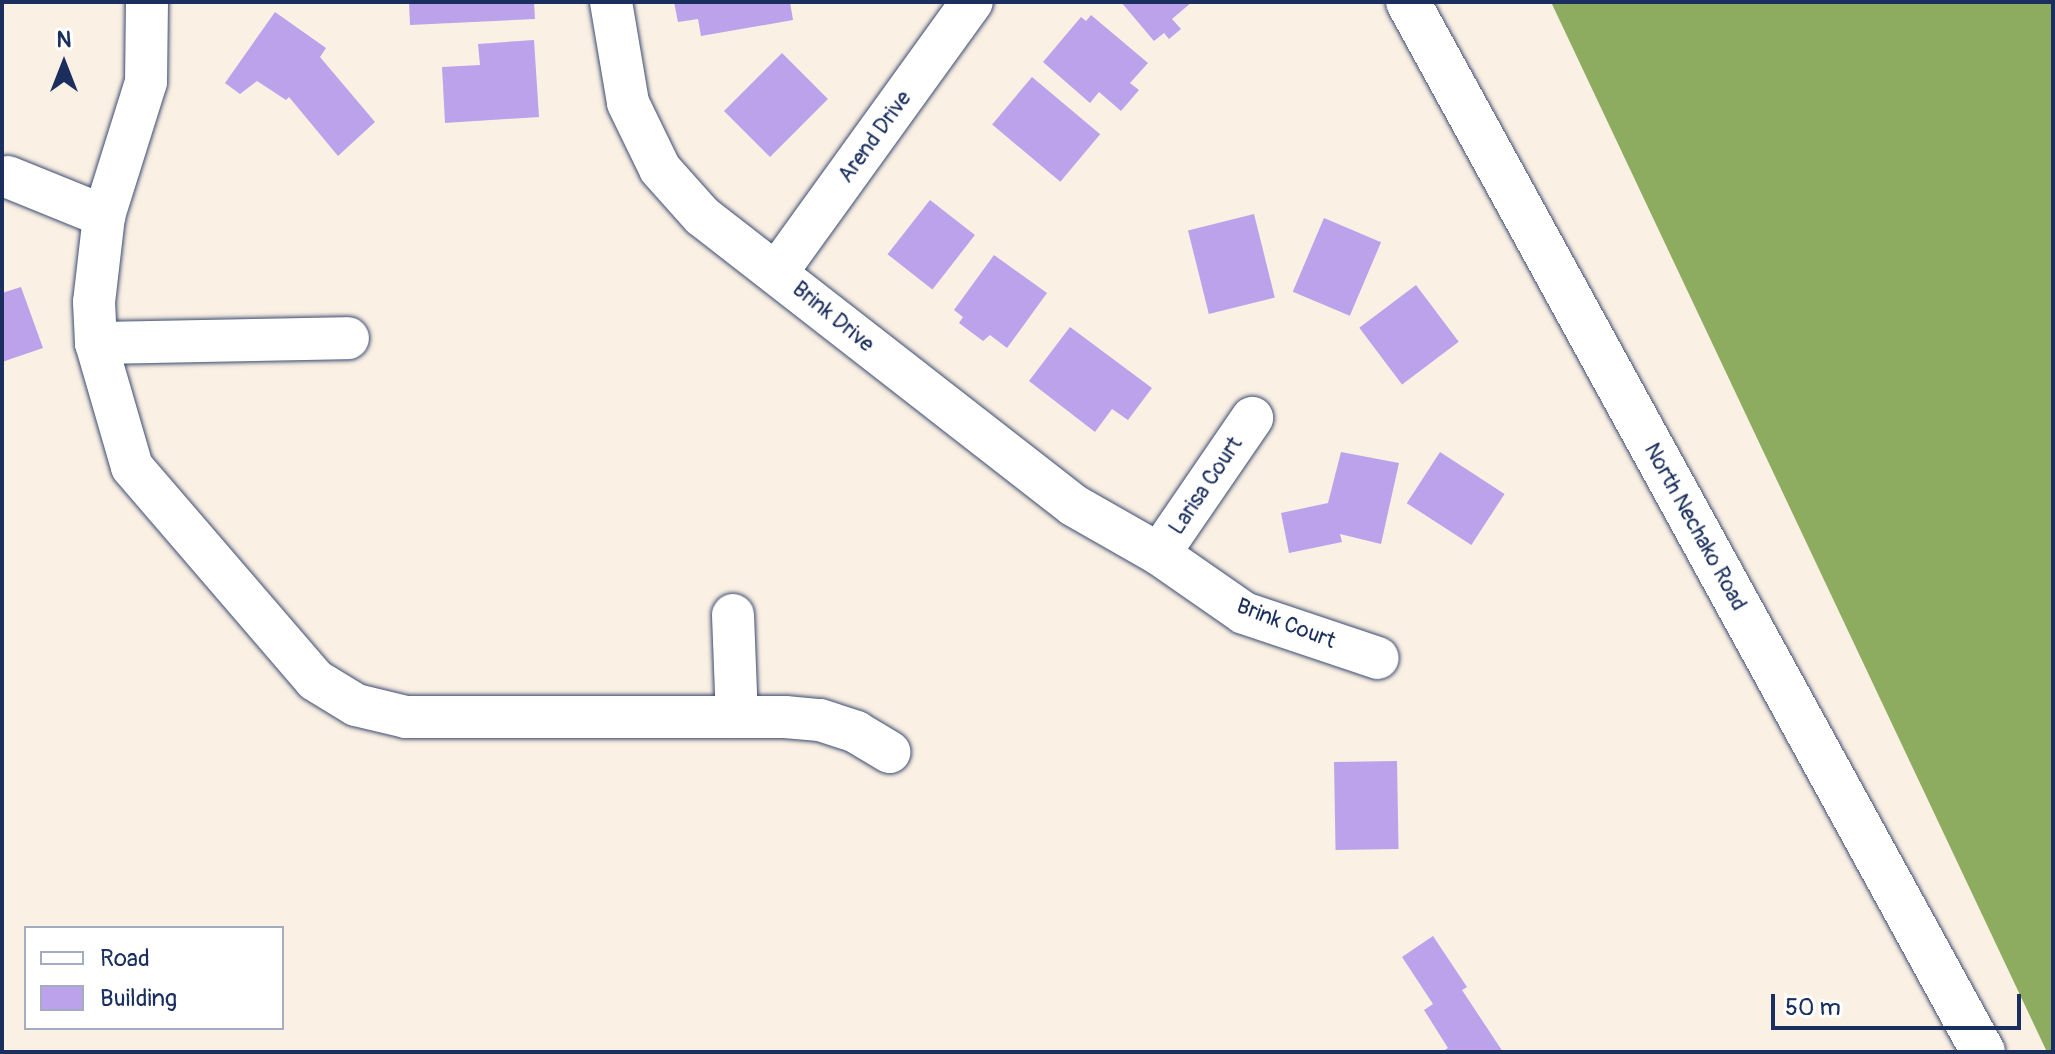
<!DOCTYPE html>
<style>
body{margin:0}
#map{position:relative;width:2055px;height:1054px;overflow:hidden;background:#faf0e3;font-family:Pangolin,sans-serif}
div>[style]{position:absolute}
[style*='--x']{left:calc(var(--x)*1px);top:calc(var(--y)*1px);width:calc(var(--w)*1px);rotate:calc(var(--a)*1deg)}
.forest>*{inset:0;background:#8dac60}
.building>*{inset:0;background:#bca2eb;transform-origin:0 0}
.roads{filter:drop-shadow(0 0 2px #3c4c72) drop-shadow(0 0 2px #3c4c72)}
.minor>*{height:42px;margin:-21px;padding:0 21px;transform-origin:21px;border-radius:21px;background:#fff}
.major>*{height:44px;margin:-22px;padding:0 22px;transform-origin:22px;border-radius:22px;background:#fff}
span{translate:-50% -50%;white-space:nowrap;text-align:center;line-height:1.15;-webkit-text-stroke:6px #fff;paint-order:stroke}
.street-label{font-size:22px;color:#1b2f5e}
.frame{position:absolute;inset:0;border:4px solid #1b2f5e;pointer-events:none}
.legend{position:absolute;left:24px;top:926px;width:260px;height:104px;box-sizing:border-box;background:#fff;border:2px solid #a4acbf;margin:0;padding:10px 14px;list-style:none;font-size:24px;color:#1b2f5e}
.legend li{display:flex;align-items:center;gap:16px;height:40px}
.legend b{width:40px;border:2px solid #a4acbf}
.north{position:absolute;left:24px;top:24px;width:80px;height:80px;-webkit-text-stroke:6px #fff;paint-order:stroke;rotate:0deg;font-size:22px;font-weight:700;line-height:32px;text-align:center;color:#1b2f5e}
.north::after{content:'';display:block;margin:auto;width:28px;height:36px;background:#1b2f5e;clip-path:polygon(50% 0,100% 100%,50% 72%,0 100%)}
.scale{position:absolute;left:1771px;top:994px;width:250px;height:36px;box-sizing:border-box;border:4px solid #1b2f5e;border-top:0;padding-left:10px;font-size:24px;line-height:28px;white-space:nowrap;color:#1b2f5e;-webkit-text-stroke:6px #fff;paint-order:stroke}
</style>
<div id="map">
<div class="forest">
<div style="clip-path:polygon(1551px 2px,2053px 2px,2053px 1052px,2047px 1052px)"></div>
</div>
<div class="building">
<div style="clip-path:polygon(409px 2px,534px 2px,535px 19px,410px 25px)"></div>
<div style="clip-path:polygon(674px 2px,790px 2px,793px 20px,701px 36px,698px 19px,678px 22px)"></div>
<div style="clip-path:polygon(1121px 2px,1192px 2px,1172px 19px,1181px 29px,1169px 39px,1164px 33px,1154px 41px)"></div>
<div style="clip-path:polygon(275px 12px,326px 48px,320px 57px,375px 122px,338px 156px,289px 97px,286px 100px,257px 81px,240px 94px,225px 83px)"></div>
<div style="clip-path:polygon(1091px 15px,1148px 63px,1130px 83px,1139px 90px,1121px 111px,1099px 92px,1090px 103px,1043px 62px,1081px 17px,1086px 21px)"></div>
<div style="clip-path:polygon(534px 40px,539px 117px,445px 123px,442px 67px,480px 65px,478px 44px)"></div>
<div style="left:782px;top:53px;width:65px;height:82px;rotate:45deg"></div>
<div style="left:1032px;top:77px;width:89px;height:62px;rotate:40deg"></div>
<div style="left:930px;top:200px;width:57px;height:69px;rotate:38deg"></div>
<div style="left:1254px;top:214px;width:86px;height:68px;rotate:76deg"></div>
<div style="left:1324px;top:218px;width:62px;height:80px;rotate:23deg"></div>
<div style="clip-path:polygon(994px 255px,1047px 293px,1007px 348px,990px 335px,983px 341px,959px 323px,963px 317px,954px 310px)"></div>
<div style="left:1416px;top:285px;width:71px;height:71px;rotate:53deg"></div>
<div style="clip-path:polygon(21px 287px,43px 348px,2px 362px,2px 293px)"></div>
<div style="clip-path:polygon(1070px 327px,1152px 388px,1128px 420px,1112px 409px,1095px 432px,1029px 381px)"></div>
<div style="clip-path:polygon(1341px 452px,1399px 463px,1381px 544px,1340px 534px,1342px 542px,1289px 553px,1281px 513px,1328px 503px)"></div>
<div style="left:1440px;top:452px;width:77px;height:61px;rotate:33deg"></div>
<div style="left:1397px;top:761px;width:88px;height:63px;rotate:89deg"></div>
<div style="clip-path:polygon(1433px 936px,1467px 987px,1462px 990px,1503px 1052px,1442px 1052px,1448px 1048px,1424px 1010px,1433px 1004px,1402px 957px)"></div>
</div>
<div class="roads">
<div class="minor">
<div style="--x:147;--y:2;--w:80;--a:90.7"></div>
<div style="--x:146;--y:82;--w:140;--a:107.4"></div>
<div style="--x:104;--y:216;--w:87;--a:96.6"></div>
<div style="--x:94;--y:302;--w:41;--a:87.2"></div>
<div style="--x:96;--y:343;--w:129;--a:73.8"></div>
<div style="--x:132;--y:467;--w:281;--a:49.3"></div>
<div style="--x:315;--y:680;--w:48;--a:31.4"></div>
<div style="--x:356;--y:705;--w:51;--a:13.5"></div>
<div style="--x:406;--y:717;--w:379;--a:0"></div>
<div style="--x:785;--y:717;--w:35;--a:5"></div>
<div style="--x:820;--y:720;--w:38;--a:18"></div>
<div style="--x:856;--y:732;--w:39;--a:31"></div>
<div style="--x:611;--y:2;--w:102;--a:80.4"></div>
<div style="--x:628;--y:103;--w:73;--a:64.1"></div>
<div style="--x:660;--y:169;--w:63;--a:48.2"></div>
<div style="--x:702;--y:216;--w:470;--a:37.9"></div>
<div style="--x:1073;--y:505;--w:99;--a:29.7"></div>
<div style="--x:1159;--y:554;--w:103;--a:34.8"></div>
<div style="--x:1244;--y:613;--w:141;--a:18.6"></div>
<div style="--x:8;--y:177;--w:104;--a:22.1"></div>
<div style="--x:777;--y:272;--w:333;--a:-54.2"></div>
<div style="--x:96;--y:343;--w:252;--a:-1.1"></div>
<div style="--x:1159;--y:554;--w:165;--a:-55.6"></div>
<div style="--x:733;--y:615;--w:102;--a:87.8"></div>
</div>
<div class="major">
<div style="--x:1408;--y:2;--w:1197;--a:61.29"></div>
</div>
</div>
<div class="street-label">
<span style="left:875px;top:137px;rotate:-54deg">Arend Drive</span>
<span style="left:833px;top:317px;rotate:39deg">Brink Drive</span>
<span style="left:1206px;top:486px;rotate:-56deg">Larisa Court</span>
<span style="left:1695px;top:527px;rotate:61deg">North Nechako Road</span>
<span style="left:1286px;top:624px;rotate:21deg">Brink Court</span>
</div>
<div class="frame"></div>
<ul class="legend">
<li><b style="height:10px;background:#fff"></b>Road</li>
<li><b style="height:22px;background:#bca2eb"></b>Building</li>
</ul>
<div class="north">N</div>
<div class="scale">50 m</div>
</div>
